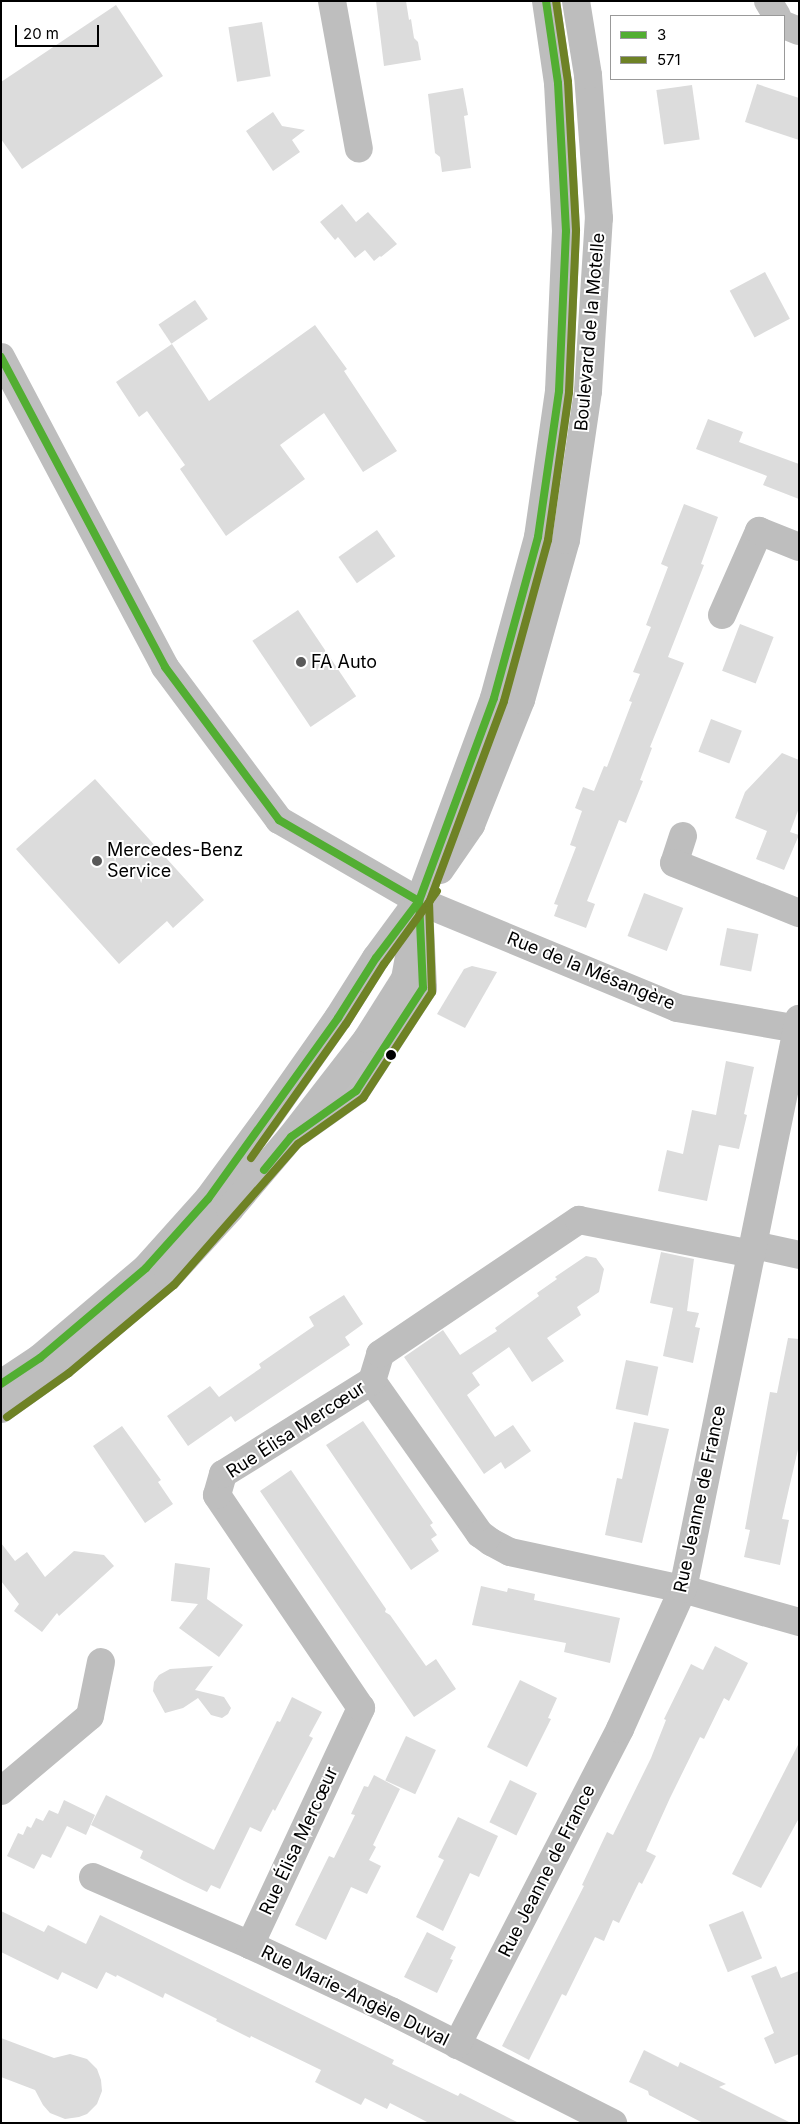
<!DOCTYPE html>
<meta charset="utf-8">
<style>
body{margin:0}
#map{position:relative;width:800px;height:2124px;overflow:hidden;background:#fff;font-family:Inter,sans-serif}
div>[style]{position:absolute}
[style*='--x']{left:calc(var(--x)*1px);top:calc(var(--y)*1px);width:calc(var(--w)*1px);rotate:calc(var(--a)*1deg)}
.building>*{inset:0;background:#dcdcdc;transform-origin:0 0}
.minor>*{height:28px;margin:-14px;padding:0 14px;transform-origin:14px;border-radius:14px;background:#bebebe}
.major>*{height:28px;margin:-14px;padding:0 14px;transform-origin:14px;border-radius:14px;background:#bdbdbd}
.bus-1>*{height:8px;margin:-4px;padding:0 4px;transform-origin:4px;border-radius:4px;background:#52ae32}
.bus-2>*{height:8px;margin:-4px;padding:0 4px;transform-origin:4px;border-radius:4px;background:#6e8225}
.dots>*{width:14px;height:14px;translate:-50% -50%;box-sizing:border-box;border:2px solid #fff;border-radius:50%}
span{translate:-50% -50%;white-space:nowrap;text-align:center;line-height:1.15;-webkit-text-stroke:4px #fff;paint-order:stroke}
.street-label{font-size:18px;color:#000}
.poi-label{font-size:18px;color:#000}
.left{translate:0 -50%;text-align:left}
.frame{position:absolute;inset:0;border:2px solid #000;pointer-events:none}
.legend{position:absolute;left:610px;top:15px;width:175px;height:65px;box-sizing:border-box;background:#fff;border:1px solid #999;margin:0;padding:6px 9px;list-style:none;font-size:15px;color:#000}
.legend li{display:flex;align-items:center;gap:10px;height:25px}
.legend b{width:25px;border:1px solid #999}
.scale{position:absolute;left:15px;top:25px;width:84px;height:22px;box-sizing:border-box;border:2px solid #000;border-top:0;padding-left:6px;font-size:15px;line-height:18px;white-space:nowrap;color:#000;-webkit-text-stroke:4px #fff;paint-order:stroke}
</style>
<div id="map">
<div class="building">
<div style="clip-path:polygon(376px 1px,406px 1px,409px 20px,411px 19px,414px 38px,418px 42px,421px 60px,384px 66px)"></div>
<div style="clip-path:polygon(116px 5px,163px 76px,22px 169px,1px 139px,1px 82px)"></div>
<div style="left:262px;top:22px;width:55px;height:34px;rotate:81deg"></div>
<div style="clip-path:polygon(757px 84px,799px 98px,799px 140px,745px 122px)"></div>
<div style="left:692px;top:85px;width:55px;height:36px;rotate:82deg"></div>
<div style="clip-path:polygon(463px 88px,468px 115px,464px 116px,471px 168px,442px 172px,440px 157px,435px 153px,428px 94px)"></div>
<div style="clip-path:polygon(273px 112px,282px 126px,305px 130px,292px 140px,300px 152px,273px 171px,246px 131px)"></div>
<div style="clip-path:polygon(342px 204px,356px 222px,368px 212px,397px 244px,381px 257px,380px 256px,374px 261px,365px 250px,355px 258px,338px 237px,335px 240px,320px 222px)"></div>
<div style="left:765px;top:272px;width:53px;height:40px;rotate:62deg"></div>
<div style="left:195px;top:300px;width:23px;height:44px;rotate:56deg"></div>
<div style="clip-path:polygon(315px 325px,347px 369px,344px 371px,397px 451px,363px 472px,324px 413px,280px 445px,305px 479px,226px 536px,180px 469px,185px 465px,147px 411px,139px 417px,116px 382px,172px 344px,209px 401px)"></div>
<div style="clip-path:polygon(708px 419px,743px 432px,739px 442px,799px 464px,799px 499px,763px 485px,767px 476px,696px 449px)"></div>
<div style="clip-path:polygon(684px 504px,718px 517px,701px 564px,704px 565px,668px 657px,684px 663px,650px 747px,652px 748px,640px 780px,643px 781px,626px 823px,619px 820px,587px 901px,595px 904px,586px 928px,554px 916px,558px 905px,554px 904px,576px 847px,570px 845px,582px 811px,575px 808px,583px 787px,594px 791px,604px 766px,607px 767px,632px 702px,629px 701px,640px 674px,633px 672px,651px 627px,646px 625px,668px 567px,661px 564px)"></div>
<div style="left:377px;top:530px;width:32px;height:47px;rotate:55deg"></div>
<div style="left:298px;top:610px;width:104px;height:55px;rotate:56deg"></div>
<div style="left:740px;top:624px;width:36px;height:50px;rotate:21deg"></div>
<div style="left:711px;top:719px;width:33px;height:35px;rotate:21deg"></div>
<div style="clip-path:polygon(782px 753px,799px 760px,799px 808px,790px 832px,799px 835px,784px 870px,756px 859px,767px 831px,735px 818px,745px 792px)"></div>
<div style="clip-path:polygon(95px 779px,204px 900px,173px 928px,167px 921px,119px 964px,16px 849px)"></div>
<div style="left:644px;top:893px;width:42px;height:46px;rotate:21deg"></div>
<div style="left:727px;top:928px;width:32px;height:38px;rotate:11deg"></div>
<div style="clip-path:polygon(472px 966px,497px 972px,465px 1028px,437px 1014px,464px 969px)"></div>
<div style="clip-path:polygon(726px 1061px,754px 1067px,744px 1114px,747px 1115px,739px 1149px,719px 1145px,707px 1201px,658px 1191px,667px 1150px,683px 1154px,692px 1110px,716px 1115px)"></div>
<div style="clip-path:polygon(661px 1252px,694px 1259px,687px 1311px,699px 1313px,695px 1327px,700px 1328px,693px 1363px,663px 1356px,673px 1308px,678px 1309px,650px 1303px)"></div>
<div style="clip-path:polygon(586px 1256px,596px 1258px,604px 1269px,599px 1292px,577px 1307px,581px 1315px,547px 1338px,564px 1361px,532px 1382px,509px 1347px,472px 1373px,480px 1385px,467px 1395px,495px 1437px,513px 1425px,531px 1451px,505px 1469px,501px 1462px,484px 1474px,404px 1357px,443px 1330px,460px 1355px,497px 1331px,495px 1328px,539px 1296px,537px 1293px,557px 1279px,555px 1277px)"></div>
<div style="clip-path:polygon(344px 1295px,363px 1324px,345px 1337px,350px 1345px,235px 1422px,231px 1416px,188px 1446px,167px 1416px,210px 1386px,219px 1397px,261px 1368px,259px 1364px,314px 1326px,309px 1317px)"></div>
<div style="clip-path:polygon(788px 1338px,799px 1339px,799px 1445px,782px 1519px,789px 1520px,780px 1565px,744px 1557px,750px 1530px,745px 1529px,770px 1392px,777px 1393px)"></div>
<div style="left:626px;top:1360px;width:33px;height:50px;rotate:12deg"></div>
<div style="clip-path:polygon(363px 1421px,433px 1523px,430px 1525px,437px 1535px,431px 1539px,439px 1551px,411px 1570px,326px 1445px)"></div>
<div style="clip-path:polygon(634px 1422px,669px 1429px,642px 1543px,605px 1535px,617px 1478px,622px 1479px)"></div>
<div style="clip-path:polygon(122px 1426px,161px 1480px,158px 1482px,173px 1504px,145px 1523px,93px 1446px)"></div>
<div style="clip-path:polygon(291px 1470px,386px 1609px,385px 1612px,390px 1615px,426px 1666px,436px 1659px,456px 1689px,414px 1717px,260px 1491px)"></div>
<div style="clip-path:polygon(1px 1543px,15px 1561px,27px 1552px,45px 1577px,74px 1551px,104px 1555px,114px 1566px,59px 1616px,57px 1613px,42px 1632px,14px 1611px,19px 1604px,1px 1581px)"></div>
<div style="clip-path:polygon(175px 1563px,210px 1568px,207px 1599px,243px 1625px,219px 1657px,179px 1628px,198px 1604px,171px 1601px)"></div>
<div style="clip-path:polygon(481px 1586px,507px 1592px,508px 1588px,535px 1594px,534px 1600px,620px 1618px,610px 1663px,564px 1652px,566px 1643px,472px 1625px)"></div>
<div style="clip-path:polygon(715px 1646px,748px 1663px,729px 1701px,724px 1698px,704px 1739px,700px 1737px,670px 1798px,646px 1851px,656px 1856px,642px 1884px,639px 1882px,619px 1923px,613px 1920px,604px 1941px,595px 1937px,566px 1996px,562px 1994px,529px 2060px,502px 2046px,584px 1886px,582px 1885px,607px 1832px,613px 1835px,651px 1758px,666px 1720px,664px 1719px,691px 1664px,703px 1670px)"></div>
<div style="clip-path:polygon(213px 1666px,195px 1690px,224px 1697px,231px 1708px,228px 1714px,222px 1718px,211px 1715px,198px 1698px,183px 1708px,165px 1713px,153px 1691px,154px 1682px,159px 1675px,170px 1669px)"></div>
<div style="clip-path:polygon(520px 1680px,557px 1698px,548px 1718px,551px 1719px,527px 1767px,487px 1747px)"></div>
<div style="clip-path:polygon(292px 1697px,322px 1712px,309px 1736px,313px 1738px,275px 1811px,273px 1809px,261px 1832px,250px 1827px,220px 1889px,211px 1885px,207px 1892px,184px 1881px,140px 1858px,143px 1851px,91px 1825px,106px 1795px,214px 1850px,277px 1721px,280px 1722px)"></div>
<div style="left:406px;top:1736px;width:33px;height:49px;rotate:25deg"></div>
<div style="clip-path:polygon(799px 1743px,799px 1818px,761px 1888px,732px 1874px)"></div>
<div style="clip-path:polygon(374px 1775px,400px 1789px,373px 1845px,376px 1847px,369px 1860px,381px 1866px,367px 1894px,351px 1887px,326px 1940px,295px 1925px,329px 1856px,334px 1858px,355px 1815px,351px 1814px,364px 1786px,368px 1787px)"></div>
<div style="left:510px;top:1780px;width:30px;height:47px;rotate:26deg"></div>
<div style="clip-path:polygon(64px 1800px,95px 1815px,86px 1835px,67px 1826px,51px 1858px,42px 1854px,34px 1869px,7px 1856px,18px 1833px,23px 1835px,27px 1826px,31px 1828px,36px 1818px,43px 1821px,49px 1810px,58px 1814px)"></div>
<div style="clip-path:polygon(458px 1817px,498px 1836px,479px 1877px,470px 1873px,443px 1931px,416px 1917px,444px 1860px,438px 1857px)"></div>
<div style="clip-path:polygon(1px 1911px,44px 1932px,48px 1925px,86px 1944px,100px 1915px,394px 2060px,392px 2064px,458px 2096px,460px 2093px,519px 2123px,429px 2123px,390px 2103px,387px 2109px,365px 2098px,361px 2105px,315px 2082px,321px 2070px,251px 2036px,250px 2038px,216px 2021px,217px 2019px,165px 1993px,163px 1998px,117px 1975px,116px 1977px,106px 1972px,97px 1989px,62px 1972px,58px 1980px,1px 1952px)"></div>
<div style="left:743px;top:1911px;width:51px;height:37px;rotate:68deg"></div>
<div style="clip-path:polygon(427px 1932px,456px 1947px,450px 1959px,453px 1960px,437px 1993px,404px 1977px)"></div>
<div style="clip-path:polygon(776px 1966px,781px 1978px,799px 1971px,799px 2054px,775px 2064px,764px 2038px,774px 2033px,751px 1976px)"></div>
<div style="clip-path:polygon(1px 2038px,54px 2058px,70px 2054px,87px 2059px,97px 2069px,101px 2080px,102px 2091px,97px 2104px,87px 2114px,79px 2117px,65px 2119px,50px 2113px,43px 2105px,35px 2090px,1px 2077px)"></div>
<div style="clip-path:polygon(644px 2050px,678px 2067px,680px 2062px,726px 2084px,719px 2087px,791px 2123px,703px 2123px,649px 2095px,648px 2091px,629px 2082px)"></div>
</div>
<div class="minor">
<div style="--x:332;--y:1;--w:150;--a:79.7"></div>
<div style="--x:768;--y:1;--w:17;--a:59"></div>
<div style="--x:784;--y:25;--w:16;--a:22"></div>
<div style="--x:1;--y:357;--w:351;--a:62.1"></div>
<div style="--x:165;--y:667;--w:191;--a:53.3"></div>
<div style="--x:279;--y:820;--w:162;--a:30.1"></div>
<div style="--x:419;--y:901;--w:279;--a:22.5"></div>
<div style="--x:677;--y:1008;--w:124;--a:9.8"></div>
<div style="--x:722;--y:615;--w:92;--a:-66.2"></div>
<div style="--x:759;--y:531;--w:43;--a:21.8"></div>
<div style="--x:683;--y:836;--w:28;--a:108"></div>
<div style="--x:674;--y:863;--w:135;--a:21.8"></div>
<div style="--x:298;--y:1132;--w:71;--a:-35.3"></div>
<div style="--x:356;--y:1091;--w:123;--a:-57"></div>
<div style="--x:423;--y:988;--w:61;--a:-92.8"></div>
<div style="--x:754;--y:1245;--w:46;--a:12.5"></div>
<div style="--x:372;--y:1381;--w:187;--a:54.8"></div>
<div style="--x:480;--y:1534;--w:14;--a:36"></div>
<div style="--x:491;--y:1542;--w:21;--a:28"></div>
<div style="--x:510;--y:1552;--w:177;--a:12.1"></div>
<div style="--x:683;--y:1589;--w:121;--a:15.9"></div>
<div style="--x:1;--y:1791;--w:116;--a:-40.1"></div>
<div style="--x:90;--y:1716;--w:55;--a:-78.5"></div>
<div style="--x:93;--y:1877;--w:171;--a:23.4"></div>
<div style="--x:250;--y:1945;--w:156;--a:25.1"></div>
<div style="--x:391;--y:2011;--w:249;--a:26.8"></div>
<div style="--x:250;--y:1945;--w:262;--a:-64.9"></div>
<div style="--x:361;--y:1708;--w:257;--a:-124.1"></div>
<div style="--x:217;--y:1495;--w:22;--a:-74"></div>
<div style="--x:223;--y:1474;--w:176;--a:-32"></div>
<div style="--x:372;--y:1381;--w:28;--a:-73"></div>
<div style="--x:380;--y:1354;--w:240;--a:-34"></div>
<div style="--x:579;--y:1220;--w:176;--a:11.1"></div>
<div style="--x:457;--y:2045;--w:356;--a:-62.7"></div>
<div style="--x:620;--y:1729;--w:154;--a:-65.8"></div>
<div style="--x:683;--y:1589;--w:582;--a:-78.5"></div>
</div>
<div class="major">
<div style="--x:440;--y:870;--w:55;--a:-55.4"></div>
<div style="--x:471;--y:825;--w:135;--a:-68.2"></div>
<div style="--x:521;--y:700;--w:166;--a:-74.3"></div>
<div style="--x:566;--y:540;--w:151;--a:-81.6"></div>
<div style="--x:588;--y:391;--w:173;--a:-86.4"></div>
<div style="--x:599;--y:218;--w:143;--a:-94.4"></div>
<div style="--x:588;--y:75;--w:75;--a:-99.2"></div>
<div style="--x:1;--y:1384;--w:47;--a:-33.7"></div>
<div style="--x:40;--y:1358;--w:139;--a:-40.3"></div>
<div style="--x:146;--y:1268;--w:93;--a:-48.1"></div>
<div style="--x:208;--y:1199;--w:99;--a:-53.6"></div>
<div style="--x:267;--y:1119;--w:123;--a:-54.9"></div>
<div style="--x:338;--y:1018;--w:71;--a:-57.7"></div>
<div style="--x:376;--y:958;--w:66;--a:-53.7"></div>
<div style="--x:1;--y:1409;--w:76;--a:-35.4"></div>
<div style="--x:63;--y:1365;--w:137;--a:-40"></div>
<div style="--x:168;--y:1277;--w:92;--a:-47.6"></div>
<div style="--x:230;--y:1209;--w:94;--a:-49.7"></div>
<div style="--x:291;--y:1137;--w:124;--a:-52.2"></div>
<div style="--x:367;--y:1039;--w:71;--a:-57.7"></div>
<div style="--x:405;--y:979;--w:79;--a:-79.8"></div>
<div style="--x:419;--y:901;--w:216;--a:-69.7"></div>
<div style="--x:494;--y:698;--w:167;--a:-74.7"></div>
<div style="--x:538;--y:537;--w:148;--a:-81.8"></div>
<div style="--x:559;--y:391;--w:160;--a:-87.5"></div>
<div style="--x:566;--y:231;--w:148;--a:-93.1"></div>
<div style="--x:558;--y:83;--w:83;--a:-98.3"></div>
</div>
<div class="bus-1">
<div style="--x:1;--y:357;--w:351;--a:62.1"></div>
<div style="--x:165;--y:667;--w:191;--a:53.3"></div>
<div style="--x:279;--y:820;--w:162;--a:30.1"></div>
<div style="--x:264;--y:1170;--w:43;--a:-50.7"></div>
<div style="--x:291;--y:1137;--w:80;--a:-35.3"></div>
<div style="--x:356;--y:1091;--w:123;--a:-57"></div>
<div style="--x:423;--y:988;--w:87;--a:-92.6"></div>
<div style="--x:1;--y:1384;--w:47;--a:-33.7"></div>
<div style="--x:40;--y:1358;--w:139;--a:-40.3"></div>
<div style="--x:146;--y:1268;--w:93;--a:-48.1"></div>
<div style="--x:208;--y:1199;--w:223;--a:-54.3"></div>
<div style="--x:338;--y:1018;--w:71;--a:-57.7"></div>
<div style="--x:376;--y:958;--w:71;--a:-53"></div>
<div style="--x:419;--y:901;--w:216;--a:-69.7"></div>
<div style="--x:494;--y:698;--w:167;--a:-74.7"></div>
<div style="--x:538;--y:537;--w:148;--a:-81.8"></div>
<div style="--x:559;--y:391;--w:160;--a:-87.5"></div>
<div style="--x:566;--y:231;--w:148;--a:-93.1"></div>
<div style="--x:558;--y:83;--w:83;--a:-98.3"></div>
</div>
<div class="bus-2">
<div style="--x:251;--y:1158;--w:164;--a:-54.7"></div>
<div style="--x:346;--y:1024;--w:71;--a:-57.7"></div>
<div style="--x:384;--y:964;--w:90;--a:-54"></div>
<div style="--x:7;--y:1417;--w:76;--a:-35.4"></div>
<div style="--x:69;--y:1373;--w:137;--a:-40"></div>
<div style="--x:174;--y:1285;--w:188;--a:-48.7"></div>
<div style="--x:298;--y:1144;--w:80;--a:-35.3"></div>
<div style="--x:363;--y:1098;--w:126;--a:-56.9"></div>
<div style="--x:432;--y:992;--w:89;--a:-91.9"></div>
<div style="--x:429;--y:903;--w:215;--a:-69.6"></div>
<div style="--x:504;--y:701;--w:167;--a:-74.7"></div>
<div style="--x:548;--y:540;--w:149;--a:-81.9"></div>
<div style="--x:569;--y:392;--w:162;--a:-87.5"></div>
<div style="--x:576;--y:230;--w:148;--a:-93.1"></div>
<div style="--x:568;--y:82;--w:82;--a:-98.4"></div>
</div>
<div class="dots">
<div style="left:301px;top:662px;background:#595959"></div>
<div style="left:97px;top:861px;background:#595959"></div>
<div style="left:391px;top:1055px;background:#000"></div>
</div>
<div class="street-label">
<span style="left:590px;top:332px;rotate:-85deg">Boulevard de la Motelle</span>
<span style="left:591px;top:971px;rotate:22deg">Rue de la Mésangère</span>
<span style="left:296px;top:1430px;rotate:-33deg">Rue Élisa Mercœur</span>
<span style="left:700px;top:1499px;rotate:-78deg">Rue Jeanne de France</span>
<span style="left:299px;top:1841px;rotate:-65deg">Rue Élisa Mercœur</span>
<span style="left:547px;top:1871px;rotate:-63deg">Rue Jeanne de France</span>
<span style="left:355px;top:1996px;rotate:26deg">Rue Marie-Angèle Duval</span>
</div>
<div class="poi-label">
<span class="left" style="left:311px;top:662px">FA Auto</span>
<span class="left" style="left:107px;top:861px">Mercedes-Benz<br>Service</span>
</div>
<div class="frame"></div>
<ul class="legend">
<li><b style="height:6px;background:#52ae32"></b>3</li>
<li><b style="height:6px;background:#6e8225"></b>571</li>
</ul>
<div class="scale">20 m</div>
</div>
